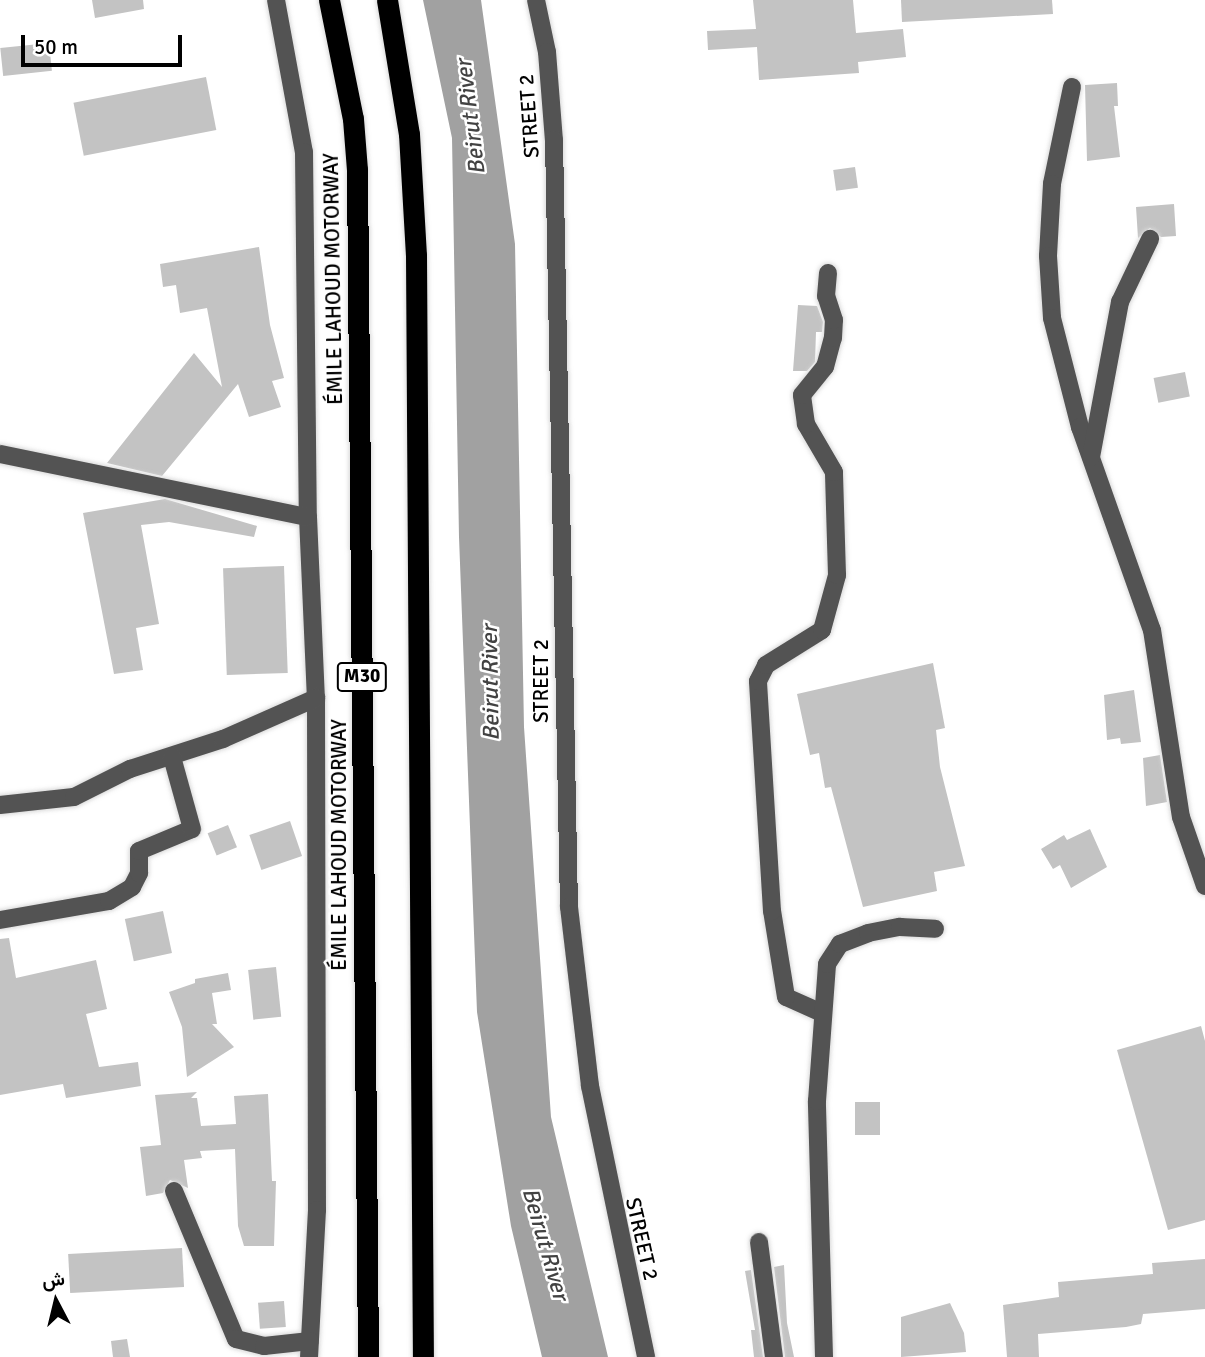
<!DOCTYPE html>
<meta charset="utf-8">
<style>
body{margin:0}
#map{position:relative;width:1205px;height:1357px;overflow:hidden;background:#fff;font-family:Signika,Vazirmatn,sans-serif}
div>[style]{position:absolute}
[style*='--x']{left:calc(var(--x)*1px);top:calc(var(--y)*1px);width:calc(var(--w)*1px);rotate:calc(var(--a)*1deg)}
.water>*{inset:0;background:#a1a1a1}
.building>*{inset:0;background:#c3c3c3;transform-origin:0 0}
.roads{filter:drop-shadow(0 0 2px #dbdbdb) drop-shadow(0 0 2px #dbdbdb)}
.minor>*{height:18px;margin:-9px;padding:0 9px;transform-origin:9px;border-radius:9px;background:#535353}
.highway>*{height:21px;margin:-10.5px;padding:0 10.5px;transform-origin:10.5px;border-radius:10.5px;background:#000}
span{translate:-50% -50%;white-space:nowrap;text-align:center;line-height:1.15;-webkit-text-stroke:5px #fff;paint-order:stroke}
.shield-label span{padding:2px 5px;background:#fff;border:2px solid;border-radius:5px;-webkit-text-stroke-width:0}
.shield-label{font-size:19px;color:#000;font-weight:700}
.street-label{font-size:21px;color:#000}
.water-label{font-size:23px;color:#424242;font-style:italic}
.north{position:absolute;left:21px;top:1266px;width:70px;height:70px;-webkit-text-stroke:5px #fff;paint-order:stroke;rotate:353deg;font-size:19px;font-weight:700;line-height:28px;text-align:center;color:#000}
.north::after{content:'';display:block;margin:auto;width:24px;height:32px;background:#000;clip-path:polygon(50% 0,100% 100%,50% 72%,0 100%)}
.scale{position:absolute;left:21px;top:35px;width:161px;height:32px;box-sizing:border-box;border:4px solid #000;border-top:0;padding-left:9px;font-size:21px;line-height:24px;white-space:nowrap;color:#000;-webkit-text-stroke:5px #fff;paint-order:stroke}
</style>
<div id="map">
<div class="water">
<div style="clip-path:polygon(423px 0,481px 0,515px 244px,524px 727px,551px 1117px,608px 1357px,542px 1357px,511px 1226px,477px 1012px,459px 537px,452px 138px)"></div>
</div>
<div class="building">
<div style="clip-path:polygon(92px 0,143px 0,144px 9px,95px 18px)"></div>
<div style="clip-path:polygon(753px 0,853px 0,856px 33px,903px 29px,906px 57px,858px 62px,859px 73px,759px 80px,757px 47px,708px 50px,707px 31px,756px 29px)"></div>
<div style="clip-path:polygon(901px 0,1052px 0,1053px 14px,902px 22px)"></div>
<div style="left:49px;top:43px;width:28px;height:49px;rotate:84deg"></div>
<div style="left:206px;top:77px;width:54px;height:135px;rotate:79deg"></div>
<div style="clip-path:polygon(1117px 83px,1118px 106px,1114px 106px,1120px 157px,1087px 161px,1085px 85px)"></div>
<div style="left:855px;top:167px;width:21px;height:22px;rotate:82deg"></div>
<div style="clip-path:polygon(1174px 204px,1176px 236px,1161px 237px,1150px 228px,1138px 238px,1136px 207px)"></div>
<div style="clip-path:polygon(259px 247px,270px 325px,284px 378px,272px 381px,281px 407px,249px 417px,238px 384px,162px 476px,107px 463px,194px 353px,222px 387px,207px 308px,180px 313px,176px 285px,163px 287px,160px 264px)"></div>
<div style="clip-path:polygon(798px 305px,817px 306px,823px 322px,822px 332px,816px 332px,815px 362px,807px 371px,793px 371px)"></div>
<div style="left:1185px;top:372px;width:25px;height:32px;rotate:79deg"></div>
<div style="clip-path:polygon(165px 499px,257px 526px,254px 537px,169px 522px,141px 525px,159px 624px,136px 628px,143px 670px,114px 674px,83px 513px)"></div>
<div style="left:284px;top:566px;width:107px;height:61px;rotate:88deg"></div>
<div style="clip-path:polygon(933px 663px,945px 728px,936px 730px,940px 767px,965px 866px,934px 872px,937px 891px,863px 907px,831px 787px,825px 788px,819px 753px,810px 755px,797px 694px)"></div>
<div style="clip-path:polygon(1134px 690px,1141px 742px,1121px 744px,1120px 738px,1107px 740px,1104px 695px)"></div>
<div style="clip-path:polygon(1160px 755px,1167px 802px,1146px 806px,1143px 758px)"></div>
<div style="left:290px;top:821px;width:37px;height:43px;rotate:71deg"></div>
<div style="left:228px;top:825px;width:24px;height:22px;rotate:68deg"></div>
<div style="clip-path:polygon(1090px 829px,1107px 867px,1071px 888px,1060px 865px,1053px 869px,1041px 849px,1064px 835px,1067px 840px)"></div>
<div style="left:163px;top:911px;width:43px;height:39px;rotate:78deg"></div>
<div style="clip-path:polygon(9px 938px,16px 978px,96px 960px,107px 1009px,86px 1014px,99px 1067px,138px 1062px,141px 1086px,66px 1098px,63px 1084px,0 1095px,0 939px)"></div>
<div style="left:276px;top:967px;width:50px;height:28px;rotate:84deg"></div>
<div style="clip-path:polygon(228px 973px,231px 990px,212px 993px,217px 1024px,212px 1024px,234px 1047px,187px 1077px,182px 1027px,169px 992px,195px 983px,195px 979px)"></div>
<div style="clip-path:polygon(1201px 1026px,1205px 1041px,1205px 1220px,1168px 1230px,1117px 1050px)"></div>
<div style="clip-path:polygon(197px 1092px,191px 1098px,197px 1098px,201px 1126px,236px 1124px,234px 1096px,268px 1094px,272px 1181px,276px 1181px,274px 1246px,244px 1246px,238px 1226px,235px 1149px,200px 1151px,202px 1158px,184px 1160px,188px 1188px,170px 1180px,163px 1193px,146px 1196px,140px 1147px,161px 1145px,155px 1095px)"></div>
<div style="left:855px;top:1102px;width:25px;height:33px"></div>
<div style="left:182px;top:1248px;width:39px;height:114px;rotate:87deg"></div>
<div style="clip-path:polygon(1205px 1259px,1205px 1309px,1143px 1314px,1141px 1324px,1126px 1327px,1038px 1334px,1039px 1357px,1007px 1357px,1003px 1305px,1059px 1297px,1058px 1282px,1153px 1274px,1152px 1263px)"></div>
<div style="clip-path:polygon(784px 1265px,787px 1323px,794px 1357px,785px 1357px,774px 1267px)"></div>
<div style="clip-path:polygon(751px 1270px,763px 1357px,754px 1357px,751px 1330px,755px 1330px,745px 1271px)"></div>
<div style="left:284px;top:1301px;width:26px;height:26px;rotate:86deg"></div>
<div style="clip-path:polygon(950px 1303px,964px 1333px,966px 1352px,901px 1357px,901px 1317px)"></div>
<div style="clip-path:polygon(127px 1339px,130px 1357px,113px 1357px,111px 1341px)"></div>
</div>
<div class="roads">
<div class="minor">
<div style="--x:276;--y:0;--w:155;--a:79.6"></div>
<div style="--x:304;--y:152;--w:365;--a:89.4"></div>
<div style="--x:308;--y:517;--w:181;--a:87.5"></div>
<div style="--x:316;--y:698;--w:512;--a:89.89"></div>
<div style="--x:317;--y:1210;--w:147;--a:93.1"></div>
<div style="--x:536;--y:0;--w:53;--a:78.1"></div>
<div style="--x:547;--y:52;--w:88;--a:85.5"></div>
<div style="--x:554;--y:140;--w:767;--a:88.88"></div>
<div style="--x:569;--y:907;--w:180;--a:83.3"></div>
<div style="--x:590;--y:1086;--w:277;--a:78.3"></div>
<div style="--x:1072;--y:87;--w:99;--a:101.7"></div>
<div style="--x:1052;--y:184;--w:72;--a:93.2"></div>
<div style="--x:1048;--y:256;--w:62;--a:86.3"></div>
<div style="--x:1052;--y:318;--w:113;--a:75.6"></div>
<div style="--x:1080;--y:427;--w:215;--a:70.5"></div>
<div style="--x:1152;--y:630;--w:189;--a:81.2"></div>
<div style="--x:1181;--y:817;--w:73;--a:70.8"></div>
<div style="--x:0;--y:454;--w:314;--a:11.6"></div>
<div style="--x:1091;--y:457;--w:158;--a:-79.4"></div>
<div style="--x:1120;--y:302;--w:70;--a:-64.5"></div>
<div style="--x:0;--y:805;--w:74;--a:-6.2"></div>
<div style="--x:74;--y:797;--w:63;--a:-26.6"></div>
<div style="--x:130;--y:769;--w:98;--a:-17.9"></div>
<div style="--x:223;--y:739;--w:102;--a:-23.8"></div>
<div style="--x:0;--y:920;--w:111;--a:-9.9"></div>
<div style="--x:109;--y:901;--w:27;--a:-31"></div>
<div style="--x:132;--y:887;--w:16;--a:-63"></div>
<div style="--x:139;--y:873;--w:22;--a:-90"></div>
<div style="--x:139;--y:851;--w:57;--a:-22.5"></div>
<div style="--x:192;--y:829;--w:75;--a:-105.5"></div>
<div style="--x:822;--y:1013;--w:39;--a:-156"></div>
<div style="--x:786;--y:997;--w:87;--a:-99.2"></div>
<div style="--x:772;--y:911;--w:230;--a:-93.5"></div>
<div style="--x:758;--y:681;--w:18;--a:-63"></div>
<div style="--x:766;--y:665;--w:66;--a:-32"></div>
<div style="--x:822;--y:630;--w:57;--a:-74.7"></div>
<div style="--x:837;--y:575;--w:103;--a:-91.7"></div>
<div style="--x:834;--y:472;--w:56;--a:-120.3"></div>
<div style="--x:806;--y:424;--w:29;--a:-98"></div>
<div style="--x:802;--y:395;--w:36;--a:-51"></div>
<div style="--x:825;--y:367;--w:30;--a:-75"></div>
<div style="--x:833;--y:338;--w:18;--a:-87"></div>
<div style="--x:834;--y:320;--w:25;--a:-108"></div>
<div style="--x:826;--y:296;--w:23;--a:-85"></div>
<div style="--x:174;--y:1191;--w:160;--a:67.3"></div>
<div style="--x:236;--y:1339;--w:29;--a:14"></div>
<div style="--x:264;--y:1346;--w:46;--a:-6.2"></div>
<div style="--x:759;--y:1242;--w:116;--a:82.6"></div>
<div style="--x:824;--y:1357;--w:256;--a:-91.6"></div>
<div style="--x:817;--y:1101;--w:137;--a:-85.8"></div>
<div style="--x:827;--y:964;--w:24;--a:-57"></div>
<div style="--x:840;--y:944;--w:30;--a:-21"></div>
<div style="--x:868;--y:933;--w:33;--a:-11"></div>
<div style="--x:900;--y:927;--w:35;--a:3"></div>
</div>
<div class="highway">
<div style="--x:329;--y:0;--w:121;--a:78.6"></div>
<div style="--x:353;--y:119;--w:51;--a:85.5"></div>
<div style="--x:357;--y:170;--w:1187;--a:89.47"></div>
<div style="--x:387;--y:0;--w:136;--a:80.7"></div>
<div style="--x:409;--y:134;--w:121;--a:86.7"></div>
<div style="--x:416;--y:255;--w:1102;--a:89.64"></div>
</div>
</div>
<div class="shield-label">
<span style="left:362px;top:677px">M30</span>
</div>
<div class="street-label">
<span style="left:529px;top:116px;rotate:-94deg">STREET 2</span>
<span style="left:333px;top:279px;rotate:-91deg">ÉMILE LAHOUD MOTORWAY</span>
<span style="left:541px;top:681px;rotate:-90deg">STREET 2</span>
<span style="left:339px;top:845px;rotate:-90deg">ÉMILE LAHOUD MOTORWAY</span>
<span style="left:642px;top:1239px;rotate:77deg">STREET 2</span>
</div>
<div class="water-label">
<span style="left:471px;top:117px;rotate:-97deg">Beirut River</span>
<span style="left:491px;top:683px;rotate:-91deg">Beirut River</span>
<span style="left:545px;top:1244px;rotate:74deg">Beirut River</span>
</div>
<div class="north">ش</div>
<div class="scale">50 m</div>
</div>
